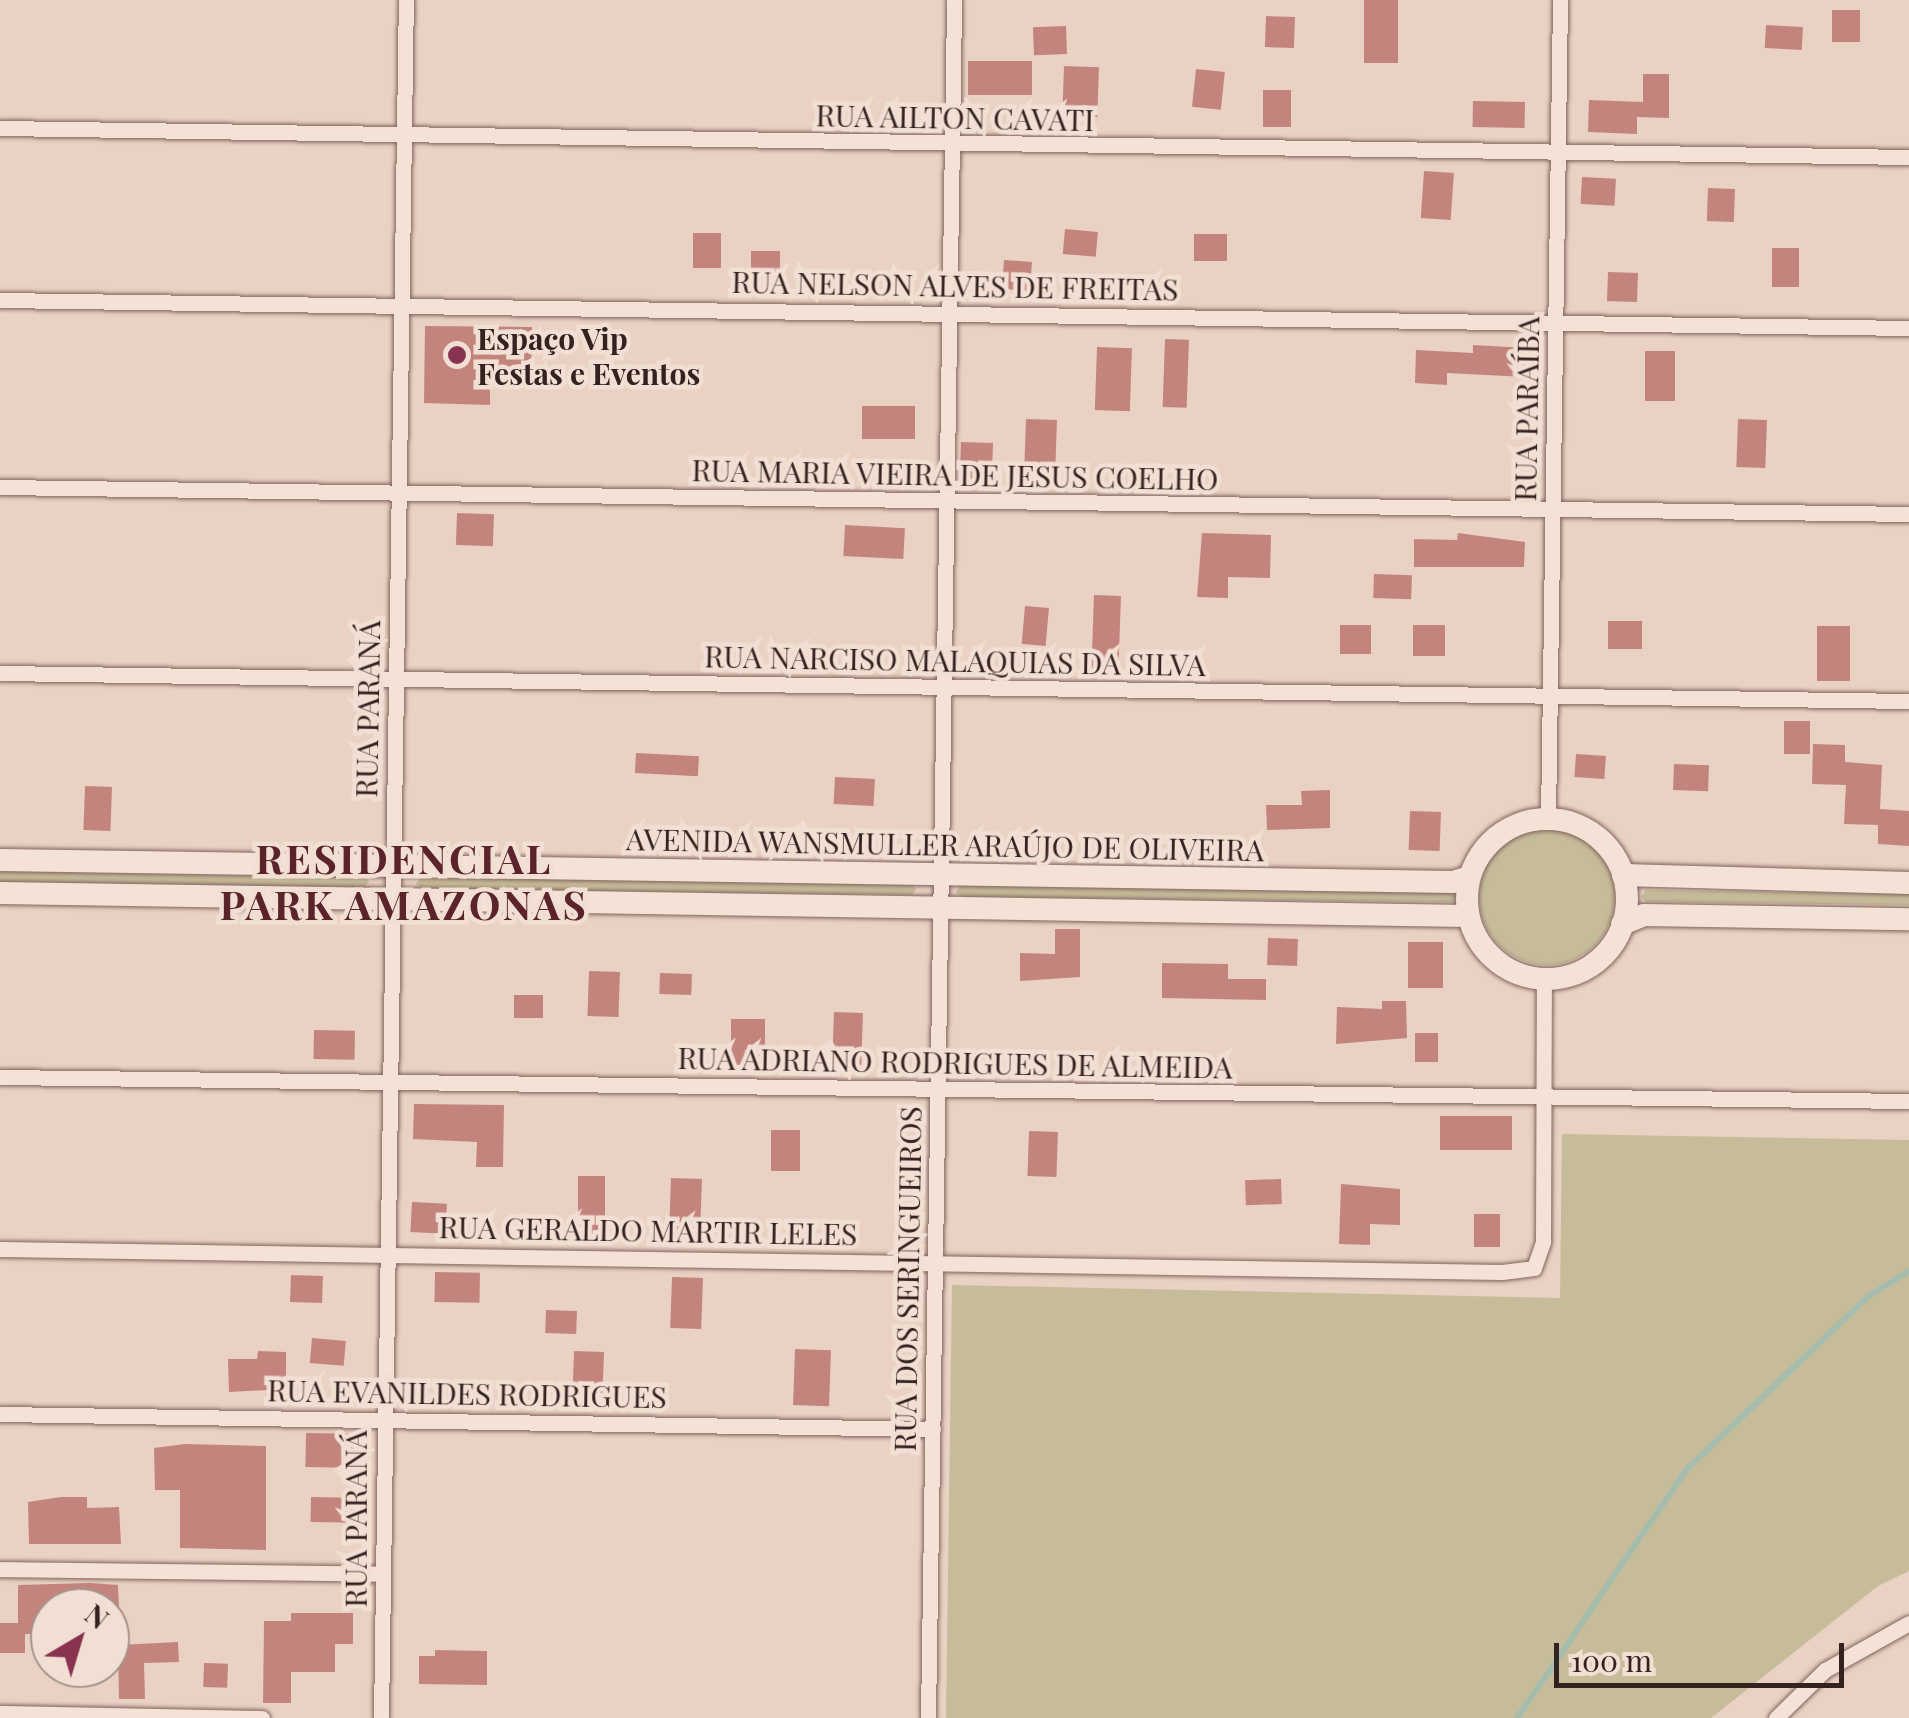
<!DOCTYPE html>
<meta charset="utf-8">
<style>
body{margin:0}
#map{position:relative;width:1909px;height:1718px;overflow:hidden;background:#e9d2c4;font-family:"Playfair Display",serif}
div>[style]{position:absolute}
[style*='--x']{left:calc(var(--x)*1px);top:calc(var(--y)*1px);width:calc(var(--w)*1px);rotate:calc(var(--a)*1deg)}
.green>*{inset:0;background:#c6bc9a}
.round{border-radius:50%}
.stream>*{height:6px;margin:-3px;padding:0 3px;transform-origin:3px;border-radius:3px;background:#a6bdae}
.building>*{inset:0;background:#c3847e;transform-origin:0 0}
.roads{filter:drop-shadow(0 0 2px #82645d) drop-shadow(0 0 2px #82645d)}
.street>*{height:15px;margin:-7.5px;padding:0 7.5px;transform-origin:7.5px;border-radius:7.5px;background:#f5e2d7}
.secondary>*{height:22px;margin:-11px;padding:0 11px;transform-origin:11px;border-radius:11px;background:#f5e2d7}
.secondary>.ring{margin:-11px;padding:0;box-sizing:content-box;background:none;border:22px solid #f5e2d7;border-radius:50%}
.dots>*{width:28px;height:28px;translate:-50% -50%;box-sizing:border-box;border:5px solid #f1dfd3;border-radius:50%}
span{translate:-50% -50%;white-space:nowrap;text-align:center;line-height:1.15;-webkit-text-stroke:9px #f1dfd3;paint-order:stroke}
.street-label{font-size:30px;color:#33221f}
.poi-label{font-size:30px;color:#33221f;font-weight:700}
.left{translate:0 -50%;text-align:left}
.district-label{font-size:40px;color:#5b232a;font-weight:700;letter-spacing:2.5px}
.north{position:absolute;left:30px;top:1588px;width:100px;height:100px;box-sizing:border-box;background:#f1dfd3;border:2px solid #a5938b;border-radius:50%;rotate:38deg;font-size:28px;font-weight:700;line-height:40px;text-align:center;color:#33221f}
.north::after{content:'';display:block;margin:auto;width:35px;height:45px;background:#8a3351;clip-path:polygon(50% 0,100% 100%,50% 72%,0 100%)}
.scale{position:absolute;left:1554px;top:1643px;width:290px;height:45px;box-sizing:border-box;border:5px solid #33221f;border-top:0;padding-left:12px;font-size:30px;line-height:35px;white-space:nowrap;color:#33221f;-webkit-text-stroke:8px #f1dfd3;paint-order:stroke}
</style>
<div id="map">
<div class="green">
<div class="round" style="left:1479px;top:829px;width:136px;height:136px"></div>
<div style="clip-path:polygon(0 871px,364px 877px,369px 881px,365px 887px,0 883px)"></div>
<div style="clip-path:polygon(421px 877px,911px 885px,916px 889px,912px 895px,422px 889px,416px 884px)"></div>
<div style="clip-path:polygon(961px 885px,1452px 892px,1456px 897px,1453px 902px,962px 897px,956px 892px)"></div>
<div style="clip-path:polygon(1646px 890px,1909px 894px,1909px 905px,1646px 902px,1641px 897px)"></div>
<div style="clip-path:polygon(1562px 1134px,1909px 1140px,1909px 1571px,1878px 1586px,1711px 1718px,946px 1718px,952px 1285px,1560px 1298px)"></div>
</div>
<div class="stream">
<div style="--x:1517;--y:1718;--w:300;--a:-55.7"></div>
<div style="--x:1686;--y:1470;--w:253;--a:-43.6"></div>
<div style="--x:1869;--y:1296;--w:47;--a:-32"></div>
</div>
<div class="building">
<div style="left:1364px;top:0;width:34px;height:63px"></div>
<div style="left:1832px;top:10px;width:28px;height:32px"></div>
<div style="left:1266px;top:16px;width:29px;height:31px;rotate:2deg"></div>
<div style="left:1766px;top:25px;width:37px;height:23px;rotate:3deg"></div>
<div style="left:1066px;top:26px;width:28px;height:33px;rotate:88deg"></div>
<div style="left:968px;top:61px;width:64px;height:34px"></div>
<div style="left:1064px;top:66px;width:35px;height:50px;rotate:2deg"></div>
<div style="left:1196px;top:69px;width:29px;height:38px;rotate:6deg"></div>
<div style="clip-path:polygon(1643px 74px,1669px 74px,1669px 118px,1637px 117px,1637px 134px,1588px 132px,1589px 100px,1643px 102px)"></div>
<div style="left:1263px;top:90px;width:28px;height:37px"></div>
<div style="left:1473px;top:101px;width:52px;height:26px;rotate:1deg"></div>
<div style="left:1424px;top:171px;width:30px;height:47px;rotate:4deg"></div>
<div style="left:1582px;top:177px;width:34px;height:27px;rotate:3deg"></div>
<div style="left:1708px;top:188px;width:27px;height:33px;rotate:2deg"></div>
<div style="left:1065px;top:229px;width:33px;height:25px;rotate:5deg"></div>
<div style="left:693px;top:233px;width:28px;height:35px"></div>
<div style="left:1194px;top:234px;width:33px;height:27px"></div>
<div style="left:1772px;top:248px;width:27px;height:39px"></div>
<div style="left:751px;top:251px;width:29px;height:25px"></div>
<div style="left:1004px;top:260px;width:28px;height:29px;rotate:4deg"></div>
<div style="left:1608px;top:272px;width:30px;height:29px;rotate:2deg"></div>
<div style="clip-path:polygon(425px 326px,532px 327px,531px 385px,490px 384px,490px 405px,424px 403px)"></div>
<div style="left:1165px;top:339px;width:24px;height:68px;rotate:2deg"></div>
<div style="clip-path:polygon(1473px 345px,1528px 348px,1526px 377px,1447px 373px,1447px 385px,1415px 383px,1416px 350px,1473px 353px)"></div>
<div style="left:1097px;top:347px;width:35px;height:63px;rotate:2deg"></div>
<div style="left:1645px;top:351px;width:30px;height:50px"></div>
<div style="left:862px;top:406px;width:53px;height:33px"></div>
<div style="left:1026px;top:419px;width:31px;height:52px;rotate:2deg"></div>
<div style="left:1738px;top:419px;width:29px;height:48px;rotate:2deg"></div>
<div style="left:961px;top:442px;width:32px;height:36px;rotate:2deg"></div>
<div style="left:457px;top:513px;width:37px;height:32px;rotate:2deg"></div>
<div style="left:845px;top:525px;width:60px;height:31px;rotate:3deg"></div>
<div style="clip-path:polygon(1202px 533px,1271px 535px,1270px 578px,1228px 577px,1228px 598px,1197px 597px)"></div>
<div style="clip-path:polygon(1458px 533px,1525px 542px,1524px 567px,1414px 567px,1414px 539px,1457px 540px)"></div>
<div style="left:1374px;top:574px;width:38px;height:24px;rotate:2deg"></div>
<div style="left:1094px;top:595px;width:27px;height:74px;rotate:2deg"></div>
<div style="left:1025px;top:606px;width:24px;height:38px;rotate:5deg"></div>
<div style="left:1608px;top:621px;width:34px;height:28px"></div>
<div style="left:1340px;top:625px;width:31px;height:29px"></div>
<div style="left:1413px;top:625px;width:32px;height:31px"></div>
<div style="left:1817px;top:626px;width:33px;height:55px"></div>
<div style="left:1784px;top:721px;width:26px;height:33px"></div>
<div style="clip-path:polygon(1813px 744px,1845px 745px,1845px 762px,1882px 765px,1880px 809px,1909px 811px,1909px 846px,1878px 844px,1878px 825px,1844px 824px,1846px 785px,1812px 784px)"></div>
<div style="left:636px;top:753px;width:63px;height:20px;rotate:3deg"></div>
<div style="left:1576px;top:754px;width:30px;height:23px;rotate:4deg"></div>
<div style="left:1674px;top:764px;width:35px;height:26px;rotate:2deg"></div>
<div style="left:835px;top:777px;width:40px;height:27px;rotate:3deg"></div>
<div style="left:85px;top:786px;width:27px;height:44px;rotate:2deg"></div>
<div style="clip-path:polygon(1330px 790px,1330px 828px,1267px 830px,1266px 805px,1302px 805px,1301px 791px)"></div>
<div style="left:1410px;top:811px;width:31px;height:39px;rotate:2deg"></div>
<div style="clip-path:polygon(1055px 929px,1080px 929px,1080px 977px,1020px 981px,1020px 953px,1055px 954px)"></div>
<div style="left:1268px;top:938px;width:30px;height:27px;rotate:2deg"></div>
<div style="left:1408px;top:942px;width:35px;height:46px"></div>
<div style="clip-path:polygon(1162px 963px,1228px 964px,1228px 979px,1266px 979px,1266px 1000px,1162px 998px)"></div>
<div style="left:589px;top:971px;width:31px;height:45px;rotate:2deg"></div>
<div style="left:660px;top:973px;width:32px;height:21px;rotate:2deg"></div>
<div style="left:514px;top:995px;width:29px;height:23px"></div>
<div style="clip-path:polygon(1382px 1001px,1406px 1001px,1407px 1038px,1336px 1044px,1337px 1007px,1382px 1009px)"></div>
<div style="left:834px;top:1012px;width:29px;height:52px;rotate:2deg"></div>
<div style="left:731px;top:1019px;width:34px;height:46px"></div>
<div style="left:314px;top:1030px;width:41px;height:29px;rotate:1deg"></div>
<div style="left:1415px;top:1033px;width:23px;height:29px"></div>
<div style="clip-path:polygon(414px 1104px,504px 1105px,503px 1167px,476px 1167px,477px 1142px,413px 1139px)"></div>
<div style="left:1440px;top:1116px;width:72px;height:34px"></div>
<div style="left:771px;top:1130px;width:29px;height:41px"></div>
<div style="left:1029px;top:1131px;width:29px;height:45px;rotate:2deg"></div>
<div style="left:578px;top:1176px;width:27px;height:58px"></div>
<div style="left:671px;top:1178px;width:31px;height:61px;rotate:2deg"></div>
<div style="left:1281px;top:1179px;width:25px;height:36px;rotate:88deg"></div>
<div style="clip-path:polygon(1341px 1184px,1400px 1189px,1400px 1225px,1370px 1224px,1370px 1245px,1339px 1244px)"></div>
<div style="left:412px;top:1202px;width:35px;height:30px;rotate:3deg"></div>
<div style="left:1474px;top:1214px;width:26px;height:33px"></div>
<div style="left:435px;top:1272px;width:45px;height:30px;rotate:1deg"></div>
<div style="left:291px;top:1275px;width:32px;height:27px;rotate:2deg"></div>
<div style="left:672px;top:1277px;width:31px;height:51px;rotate:2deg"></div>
<div style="left:546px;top:1310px;width:31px;height:23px;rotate:2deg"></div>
<div style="left:312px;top:1338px;width:34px;height:25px;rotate:5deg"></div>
<div style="left:795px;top:1349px;width:36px;height:56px;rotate:2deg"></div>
<div style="clip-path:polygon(258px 1351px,286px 1352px,286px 1389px,229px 1392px,228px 1359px,257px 1359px)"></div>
<div style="left:574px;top:1351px;width:30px;height:49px;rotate:2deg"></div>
<div style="left:306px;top:1433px;width:59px;height:34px;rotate:1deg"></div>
<div style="clip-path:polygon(185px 1444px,266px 1446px,266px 1550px,180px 1548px,180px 1490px,155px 1490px,154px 1448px)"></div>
<div style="clip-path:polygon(61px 1497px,87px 1497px,87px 1508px,119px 1507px,121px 1544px,29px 1544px,28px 1502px)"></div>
<div style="left:311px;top:1497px;width:44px;height:25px;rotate:1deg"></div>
<div style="clip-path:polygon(90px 1583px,118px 1585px,119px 1608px,50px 1608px,50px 1634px,25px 1634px,25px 1653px,0 1653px,0 1623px,18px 1623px,18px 1585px)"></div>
<div style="clip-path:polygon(291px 1613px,353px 1613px,353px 1644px,335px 1644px,335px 1672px,291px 1672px,291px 1703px,263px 1703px,264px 1621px,291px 1621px)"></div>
<div style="clip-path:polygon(178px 1642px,179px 1662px,144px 1663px,145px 1699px,119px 1699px,118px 1645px)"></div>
<div style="clip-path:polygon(435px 1650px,487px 1651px,487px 1685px,419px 1684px,419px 1656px,435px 1656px)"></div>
<div style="left:204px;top:1663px;width:24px;height:24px;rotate:2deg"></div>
</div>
<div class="roads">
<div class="street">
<div style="--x:0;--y:128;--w:1909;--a:0.87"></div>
<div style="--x:0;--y:300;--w:1909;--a:0.84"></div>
<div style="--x:0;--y:487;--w:1909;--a:0.81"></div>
<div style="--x:0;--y:673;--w:1909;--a:0.84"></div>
<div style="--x:1548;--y:819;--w:819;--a:-89.16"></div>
<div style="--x:0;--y:1077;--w:1909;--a:0.72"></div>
<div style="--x:0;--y:1249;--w:1502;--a:0.88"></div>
<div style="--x:1502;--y:1272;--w:32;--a:-7"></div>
<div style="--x:1534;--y:1268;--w:28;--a:-71"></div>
<div style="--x:1543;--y:1242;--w:263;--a:-89.8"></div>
<div style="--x:0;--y:1414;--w:933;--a:0.92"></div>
<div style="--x:0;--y:1569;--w:382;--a:0.7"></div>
<div style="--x:0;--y:1713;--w:262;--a:1.1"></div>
<div style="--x:381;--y:1718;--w:1718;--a:-89.17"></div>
<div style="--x:928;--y:1718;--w:1718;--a:-89.13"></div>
<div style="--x:1776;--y:1718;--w:69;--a:-44.4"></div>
<div style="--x:1825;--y:1670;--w:96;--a:-29.2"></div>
</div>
<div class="secondary">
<div class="ring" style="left:1467px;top:819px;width:138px;height:138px"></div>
<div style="--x:0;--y:860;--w:1453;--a:0.87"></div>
<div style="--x:1453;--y:882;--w:17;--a:-17"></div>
<div style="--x:1623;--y:875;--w:286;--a:1.6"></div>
<div style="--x:0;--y:893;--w:1468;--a:0.9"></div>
<div style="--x:1622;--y:924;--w:24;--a:-22"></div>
<div style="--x:1644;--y:915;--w:265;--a:0.9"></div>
</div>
</div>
<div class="dots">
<div style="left:457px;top:355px;background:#8a3351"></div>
</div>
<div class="street-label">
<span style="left:955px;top:117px;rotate:1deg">RUA AILTON CAVATI</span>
<span style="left:955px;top:285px;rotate:1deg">RUA NELSON ALVES DE FREITAS</span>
<span style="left:1526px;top:409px;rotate:-89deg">RUA PARAÍBA</span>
<span style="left:955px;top:474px;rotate:1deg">RUA MARIA VIEIRA DE JESUS COELHO</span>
<span style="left:955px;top:660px;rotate:1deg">RUA NARCISO MALAQUIAS DA SILVA</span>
<span style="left:367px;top:709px;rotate:-89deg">RUA PARANÁ</span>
<span style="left:945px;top:844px;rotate:1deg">AVENIDA WANSMULLER ARAÚJO DE OLIVEIRA</span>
<span style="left:955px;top:1062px;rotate:1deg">RUA ADRIANO RODRIGUES DE ALMEIDA</span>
<span style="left:648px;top:1230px;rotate:1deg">RUA GERALDO MARTIR LELES</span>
<span style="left:907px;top:1279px;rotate:-89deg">RUA DOS SERINGUEIROS</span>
<span style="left:467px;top:1393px;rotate:1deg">RUA EVANILDES RODRIGUES</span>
<span style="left:355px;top:1519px;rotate:-90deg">RUA PARANÁ</span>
</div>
<div class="poi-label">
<span class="left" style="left:477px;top:355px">Espaço Vip<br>Festas e Eventos</span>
</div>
<div class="district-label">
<span style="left:404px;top:881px">RESIDENCIAL<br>PARK AMAZONAS</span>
</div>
<div class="north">N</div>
<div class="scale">100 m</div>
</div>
